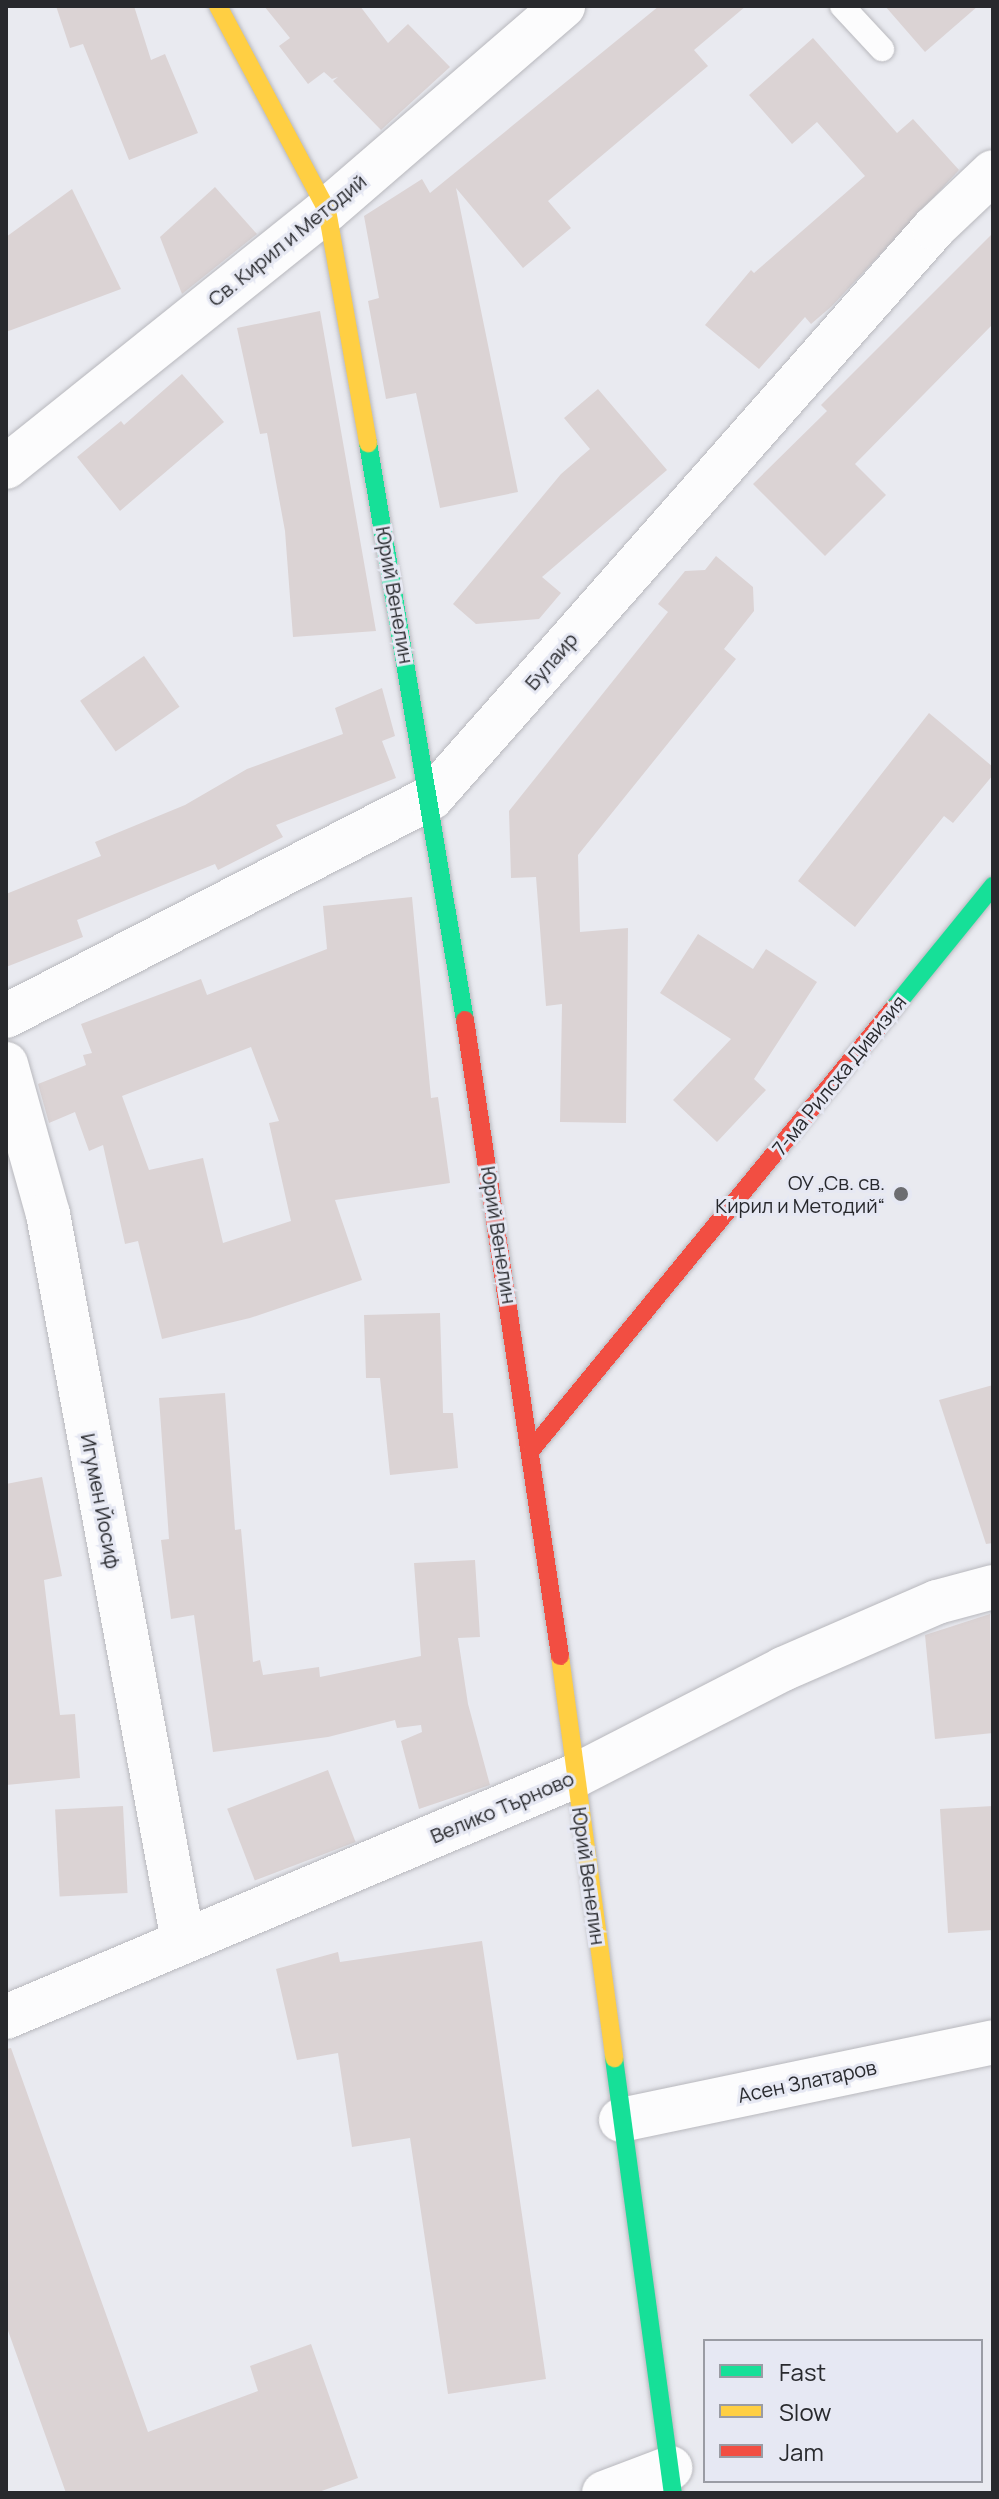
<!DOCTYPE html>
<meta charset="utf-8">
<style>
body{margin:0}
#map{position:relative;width:999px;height:2499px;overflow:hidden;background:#e9eaf0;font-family:Manrope,sans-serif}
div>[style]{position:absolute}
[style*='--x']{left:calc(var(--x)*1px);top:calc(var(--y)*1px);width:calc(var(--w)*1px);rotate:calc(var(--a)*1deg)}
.building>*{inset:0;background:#dbd3d4;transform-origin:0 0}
.roads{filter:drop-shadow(0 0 2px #b8b8bd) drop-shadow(0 0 2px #b8b8bd)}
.lane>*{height:24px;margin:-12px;padding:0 12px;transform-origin:12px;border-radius:12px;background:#fcfcfd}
.street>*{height:44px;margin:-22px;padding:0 22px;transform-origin:22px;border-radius:22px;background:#fcfcfd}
.fast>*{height:18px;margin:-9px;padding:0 9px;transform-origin:9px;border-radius:9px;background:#16e098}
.slow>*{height:18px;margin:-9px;padding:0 9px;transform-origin:9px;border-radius:9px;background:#ffcf43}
.jam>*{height:18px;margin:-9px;padding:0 9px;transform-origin:9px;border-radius:9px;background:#f24e42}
.dots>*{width:22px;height:22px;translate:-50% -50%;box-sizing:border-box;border:4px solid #e6e8f3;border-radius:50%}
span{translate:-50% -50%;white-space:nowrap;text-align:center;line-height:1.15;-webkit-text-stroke:6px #e6e8f3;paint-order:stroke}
.street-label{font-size:20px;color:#28292d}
.poi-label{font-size:20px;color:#28292d}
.right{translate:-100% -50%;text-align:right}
.frame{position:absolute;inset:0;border:8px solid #28292d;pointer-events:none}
.legend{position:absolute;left:703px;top:2339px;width:280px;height:144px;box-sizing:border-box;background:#e6e8f3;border:2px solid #9a9ca4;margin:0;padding:10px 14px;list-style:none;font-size:24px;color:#28292d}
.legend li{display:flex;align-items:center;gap:16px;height:40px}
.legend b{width:40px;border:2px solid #9a9ca4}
</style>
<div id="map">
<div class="building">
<div style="clip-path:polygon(56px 6px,134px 6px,151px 60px,165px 54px,198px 133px,129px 160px,83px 44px,70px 48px)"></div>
<div style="clip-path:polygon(264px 6px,360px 6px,388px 43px,408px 24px,450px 67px,381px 130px,333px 81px,338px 77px,332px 79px,324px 72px,308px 84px,279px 46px,290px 38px)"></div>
<div style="clip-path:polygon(659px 6px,746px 6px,694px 50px,708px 66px,548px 201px,571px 228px,523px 268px,456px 188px,518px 492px,440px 508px,416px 393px,386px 399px,368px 301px,379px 298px,364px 216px,422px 179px,430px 193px)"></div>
<div style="clip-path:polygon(885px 6px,978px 6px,925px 52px)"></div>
<div style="clip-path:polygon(813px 38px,897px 133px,913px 119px,959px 170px,832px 306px,811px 324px,805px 317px,759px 369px,705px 325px,751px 270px,754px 273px,865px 176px,817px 122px,792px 144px,749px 95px)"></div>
<div style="clip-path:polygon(215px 187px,257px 234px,182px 294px,160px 237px)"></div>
<div style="clip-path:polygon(72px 189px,121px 289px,6px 332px,6px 237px)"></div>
<div style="clip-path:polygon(993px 233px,993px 324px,855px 464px,886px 495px,825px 556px,753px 484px,827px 411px,821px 405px)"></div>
<div style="clip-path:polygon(320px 311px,376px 631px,293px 637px,285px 531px,267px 433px,260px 434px,237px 328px)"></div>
<div style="clip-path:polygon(182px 374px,224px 422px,120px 511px,77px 457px,121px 421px,124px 425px)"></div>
<div style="clip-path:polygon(598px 389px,667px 470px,542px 577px,561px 593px,539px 619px,476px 624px,453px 604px,561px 474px,590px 449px,564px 418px)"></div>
<div style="clip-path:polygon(716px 556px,753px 587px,754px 611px,724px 649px,736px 659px,578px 855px,580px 932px,628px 928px,626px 1123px,560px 1122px,562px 1004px,546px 1006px,536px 877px,511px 878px,509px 811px,668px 612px,658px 604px,685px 571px,705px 570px)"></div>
<div style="left:144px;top:656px;width:62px;height:78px;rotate:55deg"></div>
<div style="clip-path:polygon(382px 688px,395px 736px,382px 741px,396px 778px,276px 825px,283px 837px,218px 870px,215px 864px,77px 920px,83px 937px,6px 967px,6px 894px,101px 856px,95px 842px,185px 805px,247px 769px,343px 734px,335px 708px)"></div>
<div style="clip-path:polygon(929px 713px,993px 767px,993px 775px,953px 823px,944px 816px,855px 927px,798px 881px)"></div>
<div style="clip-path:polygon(evenodd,412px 897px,431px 1098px,438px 1097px,450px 1183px,335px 1200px,362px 1280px,250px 1318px,162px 1339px,138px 1241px,125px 1244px,103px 1145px,89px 1151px,75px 1112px,49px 1123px,38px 1084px,86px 1065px,83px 1055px,92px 1053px,81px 1024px,201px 979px,207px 995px,327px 949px,323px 906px,412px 897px,251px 1047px,279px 1121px,269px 1123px,291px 1221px,223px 1243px,203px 1158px,149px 1170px,122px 1096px,251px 1047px)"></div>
<div style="clip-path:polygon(698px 934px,753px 969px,766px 949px,817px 982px,754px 1079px,766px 1090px,717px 1142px,673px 1100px,731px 1039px,660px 993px)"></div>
<div style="clip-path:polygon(440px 1313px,443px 1413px,453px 1413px,458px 1468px,390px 1475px,380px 1378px,366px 1378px,364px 1315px)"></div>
<div style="clip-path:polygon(993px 1385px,993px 1543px,986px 1544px,939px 1400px)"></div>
<div style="clip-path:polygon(225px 1393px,235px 1530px,241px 1529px,253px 1662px,260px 1660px,263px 1675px,319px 1667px,320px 1677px,421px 1656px,414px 1563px,475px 1560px,480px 1637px,458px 1638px,468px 1704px,490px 1785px,419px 1809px,401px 1741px,422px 1732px,421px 1725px,397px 1728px,395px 1720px,328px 1737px,213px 1752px,194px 1615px,171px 1619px,161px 1540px,169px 1539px,159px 1398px)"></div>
<div style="clip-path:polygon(42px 1477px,62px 1576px,44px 1580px,60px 1715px,75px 1714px,80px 1778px,6px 1785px,6px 1484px)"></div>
<div style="clip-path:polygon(990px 1614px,993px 1733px,935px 1739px,925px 1635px)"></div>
<div style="left:328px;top:1770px;width:77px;height:108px;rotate:69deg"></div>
<div style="left:123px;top:1806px;width:87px;height:68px;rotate:87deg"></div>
<div style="clip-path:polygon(993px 1806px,993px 1930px,948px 1933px,940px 1809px)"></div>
<div style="clip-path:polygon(482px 1941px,546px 2379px,448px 2394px,410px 2138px,352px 2147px,338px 2053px,297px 2060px,276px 1969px,338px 1952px,340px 1962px)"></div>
<div style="clip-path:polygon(11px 2048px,148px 2432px,258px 2391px,250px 2366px,311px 2344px,358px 2478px,316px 2493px,66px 2493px,6px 2325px,6px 2049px)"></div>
</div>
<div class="roads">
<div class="lane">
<div style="--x:842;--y:6;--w:59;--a:47.1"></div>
</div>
<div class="street">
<div style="--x:6;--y:467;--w:411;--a:-38.7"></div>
<div style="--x:327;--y:210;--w:312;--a:-40.8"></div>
<div style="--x:6;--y:1016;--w:478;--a:-27.2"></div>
<div style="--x:431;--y:798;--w:760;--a:-48.57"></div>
<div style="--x:934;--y:228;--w:81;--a:-43.5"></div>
<div style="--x:6;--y:1064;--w:156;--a:74.4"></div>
<div style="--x:48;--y:1214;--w:739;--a:79.48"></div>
<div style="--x:6;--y:2017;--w:618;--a:-22.96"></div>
<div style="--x:575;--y:1776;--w:234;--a:-27.2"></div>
<div style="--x:783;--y:1669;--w:168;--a:-23.5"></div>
<div style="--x:937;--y:1602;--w:58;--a:-15"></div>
<div style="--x:621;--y:2120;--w:380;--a:-11.8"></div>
<div style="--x:604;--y:2493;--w:71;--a:-20.7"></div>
</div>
<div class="fast">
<div style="--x:368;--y:443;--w:585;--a:80.46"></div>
<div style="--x:893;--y:1009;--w:159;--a:-50.9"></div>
<div style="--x:614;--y:2058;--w:439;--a:82.3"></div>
</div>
<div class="slow">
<div style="--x:218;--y:6;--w:231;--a:61.9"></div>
<div style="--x:327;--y:210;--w:237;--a:80"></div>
<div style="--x:560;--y:1656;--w:406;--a:82.3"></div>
</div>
<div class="jam">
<div style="--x:465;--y:1020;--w:643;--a:81.5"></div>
<div style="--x:532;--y:1449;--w:569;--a:-50.63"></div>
</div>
</div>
<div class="dots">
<div style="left:901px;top:1194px;background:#6c6d71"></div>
</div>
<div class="street-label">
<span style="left:287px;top:240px;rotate:-39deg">Св. Кирил и Методий</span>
<span style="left:395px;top:595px;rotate:80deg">Юрий Венелин</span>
<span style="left:551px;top:661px;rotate:-49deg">Булаир</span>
<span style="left:839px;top:1075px;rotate:-51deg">7-ма Рилска Дивизия</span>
<span style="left:499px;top:1235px;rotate:81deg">Юрий Венелин</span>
<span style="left:101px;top:1501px;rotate:79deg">Игумен Йосиф</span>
<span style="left:502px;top:1807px;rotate:-23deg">Велико Търново</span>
<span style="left:589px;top:1876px;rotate:82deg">Юрий Венелин</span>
<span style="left:807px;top:2081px;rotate:-12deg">Асен Златаров</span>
</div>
<div class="poi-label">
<span class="right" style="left:885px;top:1194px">ОУ „Св. св.<br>Кирил и Методий“</span>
</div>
<div class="frame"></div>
<ul class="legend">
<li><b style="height:10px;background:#16e098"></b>Fast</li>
<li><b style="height:10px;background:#ffcf43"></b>Slow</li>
<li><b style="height:10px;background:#f24e42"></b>Jam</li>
</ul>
</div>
